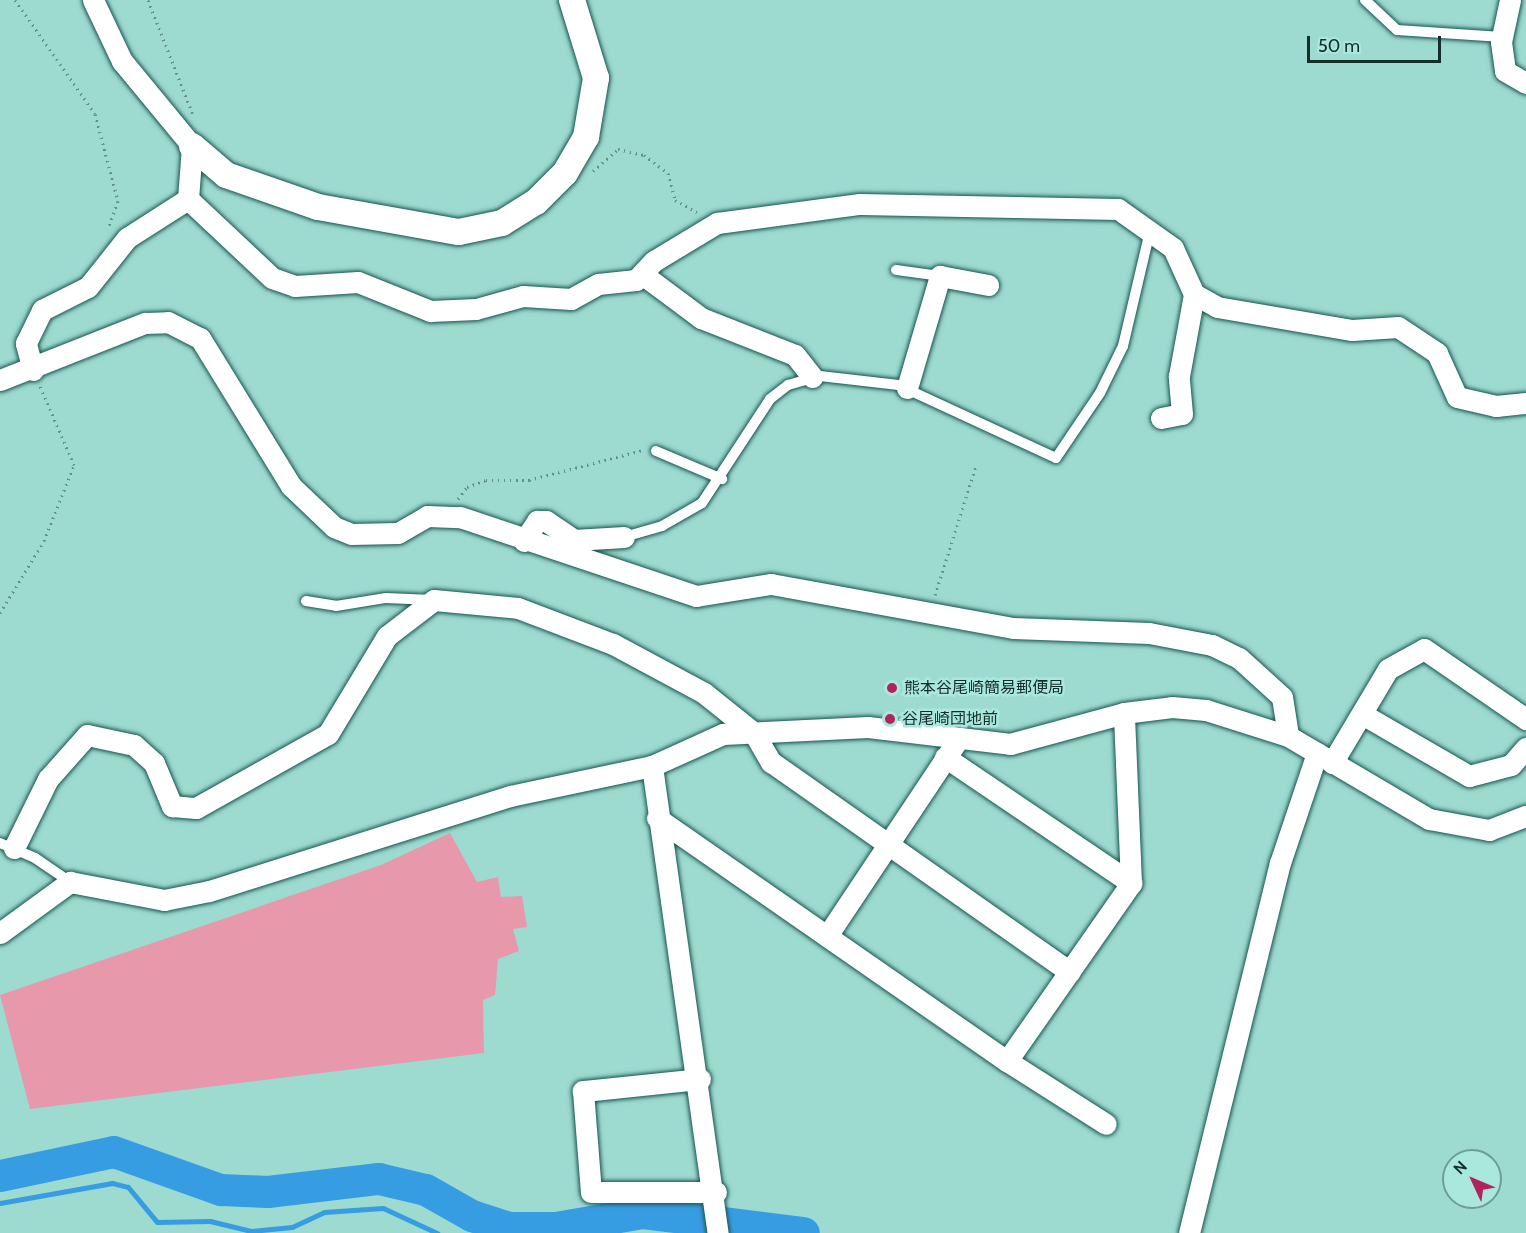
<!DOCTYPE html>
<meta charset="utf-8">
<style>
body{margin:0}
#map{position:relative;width:1526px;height:1233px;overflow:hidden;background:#9ddad0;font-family:Cabin,"Noto Sans JP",sans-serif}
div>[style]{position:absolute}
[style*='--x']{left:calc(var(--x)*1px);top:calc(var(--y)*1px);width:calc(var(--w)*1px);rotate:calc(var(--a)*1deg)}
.green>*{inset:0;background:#e798ab}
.stream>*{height:5px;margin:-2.5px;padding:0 2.5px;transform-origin:2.5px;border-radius:2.5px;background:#379de3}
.river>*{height:32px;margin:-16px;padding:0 16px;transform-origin:16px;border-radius:16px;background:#379de3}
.path>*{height:3px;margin-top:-1.5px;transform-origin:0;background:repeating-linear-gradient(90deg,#628f88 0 1.5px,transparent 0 6px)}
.roads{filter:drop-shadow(0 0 2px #16554e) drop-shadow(0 0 2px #16554e)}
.service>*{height:10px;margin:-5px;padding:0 5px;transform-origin:5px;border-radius:5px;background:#fff}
.minor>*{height:21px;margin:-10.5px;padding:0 10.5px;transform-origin:10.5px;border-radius:10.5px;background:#fff}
.tertiary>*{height:26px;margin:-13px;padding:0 13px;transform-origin:13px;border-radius:13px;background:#fff}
.dots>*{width:16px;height:16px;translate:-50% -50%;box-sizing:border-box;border:3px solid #aae7dd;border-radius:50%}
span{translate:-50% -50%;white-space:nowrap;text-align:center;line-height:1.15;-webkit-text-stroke:5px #aae7dd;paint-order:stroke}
.poi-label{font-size:16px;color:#152e2a}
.left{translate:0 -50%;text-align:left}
.north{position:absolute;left:1442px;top:1149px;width:60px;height:60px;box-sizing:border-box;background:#aae7dd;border:2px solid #6e9d95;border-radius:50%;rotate:314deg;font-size:16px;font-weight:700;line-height:24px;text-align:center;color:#152e2a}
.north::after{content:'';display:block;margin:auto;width:21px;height:27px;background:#b1235a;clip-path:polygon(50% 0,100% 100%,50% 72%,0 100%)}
.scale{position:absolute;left:1307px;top:36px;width:134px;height:27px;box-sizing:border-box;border:3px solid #152e2a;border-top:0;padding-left:8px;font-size:18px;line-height:21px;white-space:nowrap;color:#152e2a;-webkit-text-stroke:4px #aae7dd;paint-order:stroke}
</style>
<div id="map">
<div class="green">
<div style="clip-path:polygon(450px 833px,477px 882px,498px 877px,501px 897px,522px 896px,527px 927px,513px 929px,519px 951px,498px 959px,495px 995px,483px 1000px,484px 1053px,30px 1109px,0 995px,381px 865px)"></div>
</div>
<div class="stream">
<div style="--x:0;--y:1203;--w:114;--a:-10.1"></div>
<div style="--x:112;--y:1183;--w:16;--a:14"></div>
<div style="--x:128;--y:1187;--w:45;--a:50.4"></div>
<div style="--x:157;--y:1222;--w:53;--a:-1.1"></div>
<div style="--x:210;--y:1221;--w:42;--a:13.7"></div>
<div style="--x:251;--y:1231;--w:41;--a:-5.6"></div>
<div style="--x:292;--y:1227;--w:35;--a:-25"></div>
<div style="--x:324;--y:1212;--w:59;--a:-3.9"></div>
<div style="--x:383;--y:1208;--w:60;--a:24.8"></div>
<div style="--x:693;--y:1233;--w:14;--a:-69"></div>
<div style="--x:738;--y:1233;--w:7;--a:-90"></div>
</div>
<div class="river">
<div style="--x:0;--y:1176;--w:116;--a:-11.9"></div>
<div style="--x:114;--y:1152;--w:114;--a:19.6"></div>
<div style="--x:221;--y:1190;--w:47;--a:2.4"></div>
<div style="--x:268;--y:1192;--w:112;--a:-6.7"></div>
<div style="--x:379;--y:1179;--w:48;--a:13.2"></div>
<div style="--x:426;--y:1190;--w:53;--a:29.5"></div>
<div style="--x:472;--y:1216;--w:38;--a:18"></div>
<div style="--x:508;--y:1228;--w:48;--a:0"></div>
<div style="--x:556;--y:1228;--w:88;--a:-9.8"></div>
<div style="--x:643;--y:1213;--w:162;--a:7.1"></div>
</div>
<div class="path">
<div style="--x:15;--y:0;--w:139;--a:54.9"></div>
<div style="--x:95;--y:114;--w:90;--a:75.2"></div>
<div style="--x:118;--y:201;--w:30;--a:110"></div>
<div style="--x:148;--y:0;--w:123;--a:68.6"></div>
<div style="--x:593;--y:171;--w:33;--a:-41"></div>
<div style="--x:618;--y:149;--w:27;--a:13"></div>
<div style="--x:644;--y:155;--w:30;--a:37"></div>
<div style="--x:668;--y:173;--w:28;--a:75"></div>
<div style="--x:675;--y:200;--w:25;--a:29"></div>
<div style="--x:458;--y:499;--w:15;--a:-53"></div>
<div style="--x:467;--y:487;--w:20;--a:-20"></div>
<div style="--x:486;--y:480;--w:43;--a:0"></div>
<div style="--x:529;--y:480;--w:118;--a:-14.7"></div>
<div style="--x:935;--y:595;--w:135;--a:-72.4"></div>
<div style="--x:0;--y:613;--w:84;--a:-58.6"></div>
<div style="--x:44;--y:541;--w:82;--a:-68.5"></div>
<div style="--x:74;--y:465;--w:86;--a:-113.3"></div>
</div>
<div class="roads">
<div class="service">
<div style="--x:1365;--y:0;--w:44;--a:43.2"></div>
<div style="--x:1397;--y:30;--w:105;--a:3.8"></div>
<div style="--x:896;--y:270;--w:44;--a:7.8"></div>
<div style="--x:656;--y:451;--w:72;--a:23"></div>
<div style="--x:624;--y:537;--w:40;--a:-16"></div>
<div style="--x:662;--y:526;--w:46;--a:-29.9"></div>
<div style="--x:702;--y:503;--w:124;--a:-56.8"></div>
<div style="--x:770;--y:399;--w:23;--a:-38"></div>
<div style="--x:788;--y:385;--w:33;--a:-16"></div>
<div style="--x:820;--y:376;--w:79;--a:6.6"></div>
<div style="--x:898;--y:385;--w:174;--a:24.8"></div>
<div style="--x:1056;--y:458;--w:78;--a:-55.9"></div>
<div style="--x:1100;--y:393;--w:52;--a:-63.9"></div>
<div style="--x:1123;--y:346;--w:118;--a:-76.8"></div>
<div style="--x:306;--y:601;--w:30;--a:9"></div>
<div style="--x:336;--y:606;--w:51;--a:-9.1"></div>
<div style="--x:386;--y:598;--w:47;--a:2.4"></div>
<div style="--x:0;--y:843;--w:38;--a:23"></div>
<div style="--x:35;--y:858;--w:42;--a:34.4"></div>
</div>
<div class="minor">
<div style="--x:93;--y:0;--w:68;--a:64.6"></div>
<div style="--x:122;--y:61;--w:110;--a:50.5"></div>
<div style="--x:192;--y:146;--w:53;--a:94.3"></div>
<div style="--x:1510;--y:0;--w:43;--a:102.1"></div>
<div style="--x:1501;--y:42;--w:29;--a:82"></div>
<div style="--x:1505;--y:71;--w:24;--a:30"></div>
<div style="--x:188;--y:199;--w:115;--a:43.2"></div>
<div style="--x:272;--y:278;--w:24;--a:19"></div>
<div style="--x:295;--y:286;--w:63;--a:-3.6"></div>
<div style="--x:358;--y:282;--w:78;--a:21.9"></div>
<div style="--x:430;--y:311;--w:46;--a:-2.5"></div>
<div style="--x:476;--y:309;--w:49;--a:-15.5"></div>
<div style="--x:523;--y:296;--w:48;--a:3.6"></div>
<div style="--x:571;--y:299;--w:31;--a:-29"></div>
<div style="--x:598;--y:284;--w:38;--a:-6"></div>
<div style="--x:636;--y:280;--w:26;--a:-47"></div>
<div style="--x:654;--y:261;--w:74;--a:-31.1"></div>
<div style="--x:717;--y:223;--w:144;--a:-7.6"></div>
<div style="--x:860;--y:204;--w:258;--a:1.1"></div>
<div style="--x:1118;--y:209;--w:67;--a:35.3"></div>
<div style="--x:1173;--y:248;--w:51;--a:65.5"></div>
<div style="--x:1194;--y:294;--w:26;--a:29"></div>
<div style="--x:1217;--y:307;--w:137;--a:9.7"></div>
<div style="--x:1352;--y:330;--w:46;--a:-3.7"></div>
<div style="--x:1398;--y:327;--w:47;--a:33.7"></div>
<div style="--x:1437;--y:353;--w:48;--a:65.6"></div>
<div style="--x:1457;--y:397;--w:40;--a:13"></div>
<div style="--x:1496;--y:406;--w:30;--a:-6"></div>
<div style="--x:642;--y:274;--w:74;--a:36.7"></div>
<div style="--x:701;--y:318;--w:101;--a:21.5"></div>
<div style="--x:795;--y:355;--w:28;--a:52"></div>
<div style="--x:33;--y:370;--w:28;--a:-105"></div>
<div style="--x:26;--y:343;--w:37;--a:-64"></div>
<div style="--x:42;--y:310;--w:51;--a:-26.6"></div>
<div style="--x:88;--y:287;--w:63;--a:-51.5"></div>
<div style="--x:127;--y:238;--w:72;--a:-32.6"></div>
<div style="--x:0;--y:380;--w:156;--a:-21.5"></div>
<div style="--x:145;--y:323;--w:23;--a:-2"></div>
<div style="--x:168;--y:322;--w:36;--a:27"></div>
<div style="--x:200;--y:338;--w:174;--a:58.4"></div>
<div style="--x:291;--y:486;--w:59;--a:43.6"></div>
<div style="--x:334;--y:527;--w:18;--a:22"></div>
<div style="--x:351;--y:534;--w:47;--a:-1.2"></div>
<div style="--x:398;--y:533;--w:34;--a:-30"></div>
<div style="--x:427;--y:516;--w:33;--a:2"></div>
<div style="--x:460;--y:517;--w:249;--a:18.5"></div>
<div style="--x:696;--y:596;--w:76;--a:-9.1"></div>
<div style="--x:771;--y:584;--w:246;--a:10.3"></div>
<div style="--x:1013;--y:628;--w:136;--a:2.1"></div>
<div style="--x:1149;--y:633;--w:64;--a:10.8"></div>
<div style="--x:1212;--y:645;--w:30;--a:26"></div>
<div style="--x:1239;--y:658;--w:58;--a:42.2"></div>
<div style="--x:1282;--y:697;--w:39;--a:81"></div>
<div style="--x:907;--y:388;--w:117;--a:-73.6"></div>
<div style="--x:940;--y:276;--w:49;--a:10.6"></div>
<div style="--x:1161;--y:418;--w:21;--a:-11"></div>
<div style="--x:1182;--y:414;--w:38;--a:-95"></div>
<div style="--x:1179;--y:376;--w:83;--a:-79.6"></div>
<div style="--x:524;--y:541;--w:24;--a:-57"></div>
<div style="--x:537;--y:521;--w:9;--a:0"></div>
<div style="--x:546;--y:521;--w:34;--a:34"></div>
<div style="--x:574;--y:540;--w:50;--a:-3.4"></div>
<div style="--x:1362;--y:714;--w:124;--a:30.1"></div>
<div style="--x:1469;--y:776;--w:43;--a:-14.7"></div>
<div style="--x:1511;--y:765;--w:23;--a:-49"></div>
<div style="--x:945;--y:757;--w:225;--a:34.1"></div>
<div style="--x:1332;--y:763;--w:109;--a:-59.2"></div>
<div style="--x:1388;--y:669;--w:41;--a:-29.1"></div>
<div style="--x:1424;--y:649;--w:124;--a:34.5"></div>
<div style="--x:652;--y:766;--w:472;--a:82"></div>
<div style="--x:657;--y:818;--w:426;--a:34.8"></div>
<div style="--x:1007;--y:1061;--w:117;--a:32.5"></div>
<div style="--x:14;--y:848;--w:77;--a:-63.8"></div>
<div style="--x:48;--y:779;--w:59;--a:-48.4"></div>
<div style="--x:87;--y:735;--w:48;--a:12"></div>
<div style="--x:134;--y:745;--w:27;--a:42"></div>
<div style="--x:154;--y:763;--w:47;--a:67.3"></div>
<div style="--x:172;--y:806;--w:24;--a:5"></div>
<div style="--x:196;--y:808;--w:151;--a:-29.3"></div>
<div style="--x:328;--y:734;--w:114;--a:-59"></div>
<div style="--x:387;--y:636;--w:59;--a:-37.5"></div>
<div style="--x:434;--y:600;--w:84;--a:5.4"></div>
<div style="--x:518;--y:608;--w:102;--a:20.8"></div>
<div style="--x:613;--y:644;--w:103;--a:28.3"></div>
<div style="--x:704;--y:693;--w:64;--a:38.7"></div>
<div style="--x:754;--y:733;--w:34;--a:60"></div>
<div style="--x:771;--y:762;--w:365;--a:35.1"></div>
<div style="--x:0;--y:933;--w:87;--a:-36.1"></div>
<div style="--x:70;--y:882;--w:96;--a:10.8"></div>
<div style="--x:164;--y:900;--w:46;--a:-11.3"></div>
<div style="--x:209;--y:891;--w:316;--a:-17.5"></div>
<div style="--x:510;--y:796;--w:145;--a:-11.9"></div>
<div style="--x:652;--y:766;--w:78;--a:-24.3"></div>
<div style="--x:723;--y:734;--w:145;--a:-2.8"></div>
<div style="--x:868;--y:727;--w:143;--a:6.8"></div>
<div style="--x:1010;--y:744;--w:118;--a:-15.2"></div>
<div style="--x:1124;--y:713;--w:48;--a:-7.1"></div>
<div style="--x:1172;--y:707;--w:34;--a:5"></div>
<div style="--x:1206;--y:710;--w:86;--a:17.6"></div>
<div style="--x:1288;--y:736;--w:164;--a:30.5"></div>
<div style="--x:1429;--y:819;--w:61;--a:10.4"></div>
<div style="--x:1489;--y:830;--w:40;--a:-21"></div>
<div style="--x:827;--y:936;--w:238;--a:-56.3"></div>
<div style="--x:1007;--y:1061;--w:217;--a:-55.1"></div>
<div style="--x:1131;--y:883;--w:170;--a:-92.4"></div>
<div style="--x:700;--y:1079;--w:118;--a:174.1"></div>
<div style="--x:583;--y:1091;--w:101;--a:85.5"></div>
<div style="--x:591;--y:1192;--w:125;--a:0"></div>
<div style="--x:1189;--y:1233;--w:381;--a:-76.2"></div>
<div style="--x:1280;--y:863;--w:116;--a:-71.4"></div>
</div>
<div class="tertiary">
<div style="--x:192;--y:146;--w:45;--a:40.5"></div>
<div style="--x:226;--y:175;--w:97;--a:19.2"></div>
<div style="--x:318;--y:207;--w:143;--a:10.1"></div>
<div style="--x:459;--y:232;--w:44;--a:-11.8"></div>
<div style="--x:502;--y:223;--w:40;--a:-32"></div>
<div style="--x:536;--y:202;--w:41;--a:-45"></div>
<div style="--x:565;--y:173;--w:42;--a:-59.7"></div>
<div style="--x:586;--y:137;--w:60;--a:-80.4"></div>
<div style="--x:596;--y:78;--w:82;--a:-107.1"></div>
</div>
</div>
<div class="dots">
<div style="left:892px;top:688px;background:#b1235a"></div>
<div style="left:890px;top:719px;background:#b1235a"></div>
</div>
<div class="poi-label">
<span class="left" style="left:904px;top:688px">熊本谷尾崎簡易郵便局</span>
<span class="left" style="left:902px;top:719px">谷尾崎団地前</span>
</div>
<div class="north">N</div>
<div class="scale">50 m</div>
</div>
